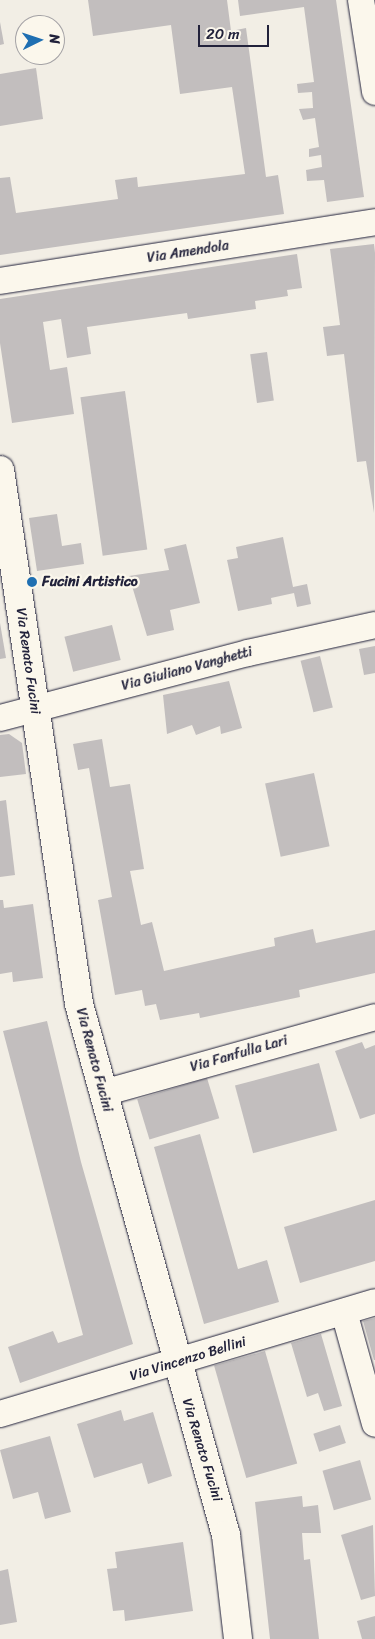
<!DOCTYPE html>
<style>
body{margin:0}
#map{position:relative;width:375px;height:1639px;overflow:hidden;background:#f2eee5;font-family:Sriracha,sans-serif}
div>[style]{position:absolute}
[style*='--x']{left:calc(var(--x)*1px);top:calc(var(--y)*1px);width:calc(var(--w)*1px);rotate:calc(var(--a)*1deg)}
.building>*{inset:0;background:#c2bebe;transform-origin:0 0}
.roads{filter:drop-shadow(0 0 1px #22223b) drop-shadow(0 0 1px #22223b)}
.street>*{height:26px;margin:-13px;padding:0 13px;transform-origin:13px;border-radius:13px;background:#fbf7ec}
.secondary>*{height:28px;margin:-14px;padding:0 14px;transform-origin:14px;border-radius:14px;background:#fbf7ec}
.dots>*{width:14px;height:14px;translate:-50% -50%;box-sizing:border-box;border:2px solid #fbf7ec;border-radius:50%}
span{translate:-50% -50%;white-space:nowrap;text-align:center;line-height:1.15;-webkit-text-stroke:4.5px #fbf7ec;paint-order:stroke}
.street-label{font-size:14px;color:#22223b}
.poi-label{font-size:14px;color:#22223b;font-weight:700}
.left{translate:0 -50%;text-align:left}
.north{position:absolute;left:15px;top:15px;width:50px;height:50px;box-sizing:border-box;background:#fbf7ec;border:1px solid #a4a2a5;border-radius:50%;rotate:86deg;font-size:14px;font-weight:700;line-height:20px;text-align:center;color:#22223b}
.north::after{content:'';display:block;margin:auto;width:18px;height:22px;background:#1f6fb2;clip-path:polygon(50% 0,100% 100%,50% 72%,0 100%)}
.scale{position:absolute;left:198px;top:25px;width:71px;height:22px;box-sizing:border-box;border:2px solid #22223b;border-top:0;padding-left:6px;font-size:15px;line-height:18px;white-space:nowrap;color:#22223b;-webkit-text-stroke:4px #fbf7ec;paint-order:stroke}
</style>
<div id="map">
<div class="building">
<div style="clip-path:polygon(88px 0,227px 0,231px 31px,246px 28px,266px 177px,278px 175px,284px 214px,0 255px,0 178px,10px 177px,16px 213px,118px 199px,115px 180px,137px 177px,138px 187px,245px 174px,232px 87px,180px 94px,171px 25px,93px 36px)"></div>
<div style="clip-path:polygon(238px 0,336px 0,364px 197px,327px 202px,324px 180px,307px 181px,306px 170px,322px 167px,321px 155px,309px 157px,309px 149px,319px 147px,315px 118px,303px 120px,299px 109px,313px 108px,312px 92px,298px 93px,297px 84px,314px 82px,304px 7px,240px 16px)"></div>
<div style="clip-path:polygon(0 22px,4px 44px,0 45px)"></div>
<div style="clip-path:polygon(36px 68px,43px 119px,0 126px,0 74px)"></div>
<div style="clip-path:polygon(374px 244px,375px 253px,374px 513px,366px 461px,357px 462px,344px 354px,327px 356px,323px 327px,340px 325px,330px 249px)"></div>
<div style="clip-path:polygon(297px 254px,302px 288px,287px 290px,288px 296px,255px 301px,256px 309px,188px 319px,187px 313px,87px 327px,91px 354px,67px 358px,61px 319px,43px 322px,50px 370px,67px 367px,74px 414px,12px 423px,0 343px,0 299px)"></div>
<div style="left:267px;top:352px;width:49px;height:17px;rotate:82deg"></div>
<div style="left:125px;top:391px;width:160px;height:45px;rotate:82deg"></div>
<div style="clip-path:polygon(57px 514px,62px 546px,81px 543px,84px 564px,37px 571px,29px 518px)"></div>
<div style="clip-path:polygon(283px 537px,293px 587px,307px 584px,311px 604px,297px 607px,294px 593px,271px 598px,272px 604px,238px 611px,227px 560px,238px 558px,236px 547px)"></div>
<div style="clip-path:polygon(186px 544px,200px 603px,170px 610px,174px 630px,147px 636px,129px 576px,169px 570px,164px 549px)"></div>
<div style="clip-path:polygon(0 623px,6px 658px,0 659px)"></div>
<div style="left:112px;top:625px;width:36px;height:49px;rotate:76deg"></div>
<div style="clip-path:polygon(375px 646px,375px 673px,364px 675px,359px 649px)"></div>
<div style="left:320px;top:656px;width:53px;height:20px;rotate:76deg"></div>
<div style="clip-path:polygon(229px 681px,242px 728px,221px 734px,220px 726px,196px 735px,192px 725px,167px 734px,163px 695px)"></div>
<div style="clip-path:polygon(9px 734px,22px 743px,26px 774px,0 777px,0 735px)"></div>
<div style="clip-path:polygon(102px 739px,110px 787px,130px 784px,144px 869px,130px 871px,141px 925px,152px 922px,164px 971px,275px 946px,274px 938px,313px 929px,316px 943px,375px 930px,375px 973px,299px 990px,300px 997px,200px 1018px,199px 1013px,160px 1020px,156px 1004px,145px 1006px,142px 990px,115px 995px,98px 900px,112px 897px,89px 768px,78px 770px,73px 744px)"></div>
<div style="left:314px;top:773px;width:75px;height:50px;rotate:78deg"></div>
<div style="clip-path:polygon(6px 800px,15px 875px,0 877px,0 801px)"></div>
<div style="clip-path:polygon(0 900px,3px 900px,4px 908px,33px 904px,43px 978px,13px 982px,12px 972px,0 974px)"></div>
<div style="clip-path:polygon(47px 1021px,81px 1162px,133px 1344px,20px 1383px,8px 1347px,53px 1331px,58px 1343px,83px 1335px,3px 1031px)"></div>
<div style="clip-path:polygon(362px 1042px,365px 1049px,375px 1045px,375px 1114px,360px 1119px,335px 1051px)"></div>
<div style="left:319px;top:1063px;width:70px;height:87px;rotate:75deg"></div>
<div style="left:207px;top:1078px;width:42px;height:73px;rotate:73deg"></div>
<div style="clip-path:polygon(200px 1134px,238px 1269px,267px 1260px,279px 1302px,204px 1324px,154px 1147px)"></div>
<div style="clip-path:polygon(375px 1200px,375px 1261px,300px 1283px,284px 1227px)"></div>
<div style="clip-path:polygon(375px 1318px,375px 1360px,374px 1360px,363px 1321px)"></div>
<div style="clip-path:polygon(321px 1334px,342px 1406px,324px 1411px,318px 1393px,307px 1397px,291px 1343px)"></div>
<div style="left:265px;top:1351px;width:117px;height:53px;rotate:74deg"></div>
<div style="clip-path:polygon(121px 1410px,124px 1421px,153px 1412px,172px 1476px,148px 1484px,142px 1463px,94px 1478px,77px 1424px)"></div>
<div style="left:340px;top:1425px;width:19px;height:28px;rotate:72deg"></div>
<div style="clip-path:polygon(50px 1436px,71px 1512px,45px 1519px,38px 1492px,13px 1499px,0 1450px)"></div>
<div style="left:360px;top:1460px;width:41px;height:39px;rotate:74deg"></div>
<div style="clip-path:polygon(302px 1496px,303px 1507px,318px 1505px,321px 1533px,302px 1533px,304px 1560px,310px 1559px,319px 1639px,270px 1639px,255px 1502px)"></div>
<div style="clip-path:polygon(373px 1525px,375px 1596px,361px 1600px,341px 1535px)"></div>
<div style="clip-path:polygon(183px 1542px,193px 1611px,125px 1621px,124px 1610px,113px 1611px,107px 1569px,117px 1568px,115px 1552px)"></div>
<div style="clip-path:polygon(8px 1569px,17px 1622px,0 1625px,0 1571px)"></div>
<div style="clip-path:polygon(375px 1616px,375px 1639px,362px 1639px,357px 1621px)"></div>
</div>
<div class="roads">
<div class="street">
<div style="--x:361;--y:0;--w:93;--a:81.3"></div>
<div style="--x:0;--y:281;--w:380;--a:-8.9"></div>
<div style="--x:0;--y:718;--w:256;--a:-14.7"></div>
<div style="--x:248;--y:653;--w:130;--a:-12.4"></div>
<div style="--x:103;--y:1093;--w:282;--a:-15.6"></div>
<div style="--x:344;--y:1312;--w:116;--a:74.5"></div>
<div style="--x:0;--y:1414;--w:391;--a:-16.6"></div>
</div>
<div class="secondary">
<div style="--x:0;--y:470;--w:540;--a:81.58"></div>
<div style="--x:79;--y:1004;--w:551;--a:74.53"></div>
<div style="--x:226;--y:1535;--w:105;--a:83.4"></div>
</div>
</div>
<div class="dots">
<div style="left:32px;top:582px;background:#1f6fb2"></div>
</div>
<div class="street-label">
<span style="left:188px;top:252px;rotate:-9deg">Via Amendola</span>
<span style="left:28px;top:661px;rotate:82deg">Via Renato Fucini</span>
<span style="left:187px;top:669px;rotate:-15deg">Via Giuliano Vanghetti</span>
<span style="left:239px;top:1054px;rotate:-16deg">Via Fanfulla Lari</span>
<span style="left:94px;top:1060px;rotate:75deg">Via Renato Fucini</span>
<span style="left:188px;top:1359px;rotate:-17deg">Via Vincenzo Bellini</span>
<span style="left:202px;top:1450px;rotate:73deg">Via Renato Fucini</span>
</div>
<div class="poi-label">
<span class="left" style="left:42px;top:582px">Fucini Artistico</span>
</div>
<div class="north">N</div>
<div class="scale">20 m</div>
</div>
